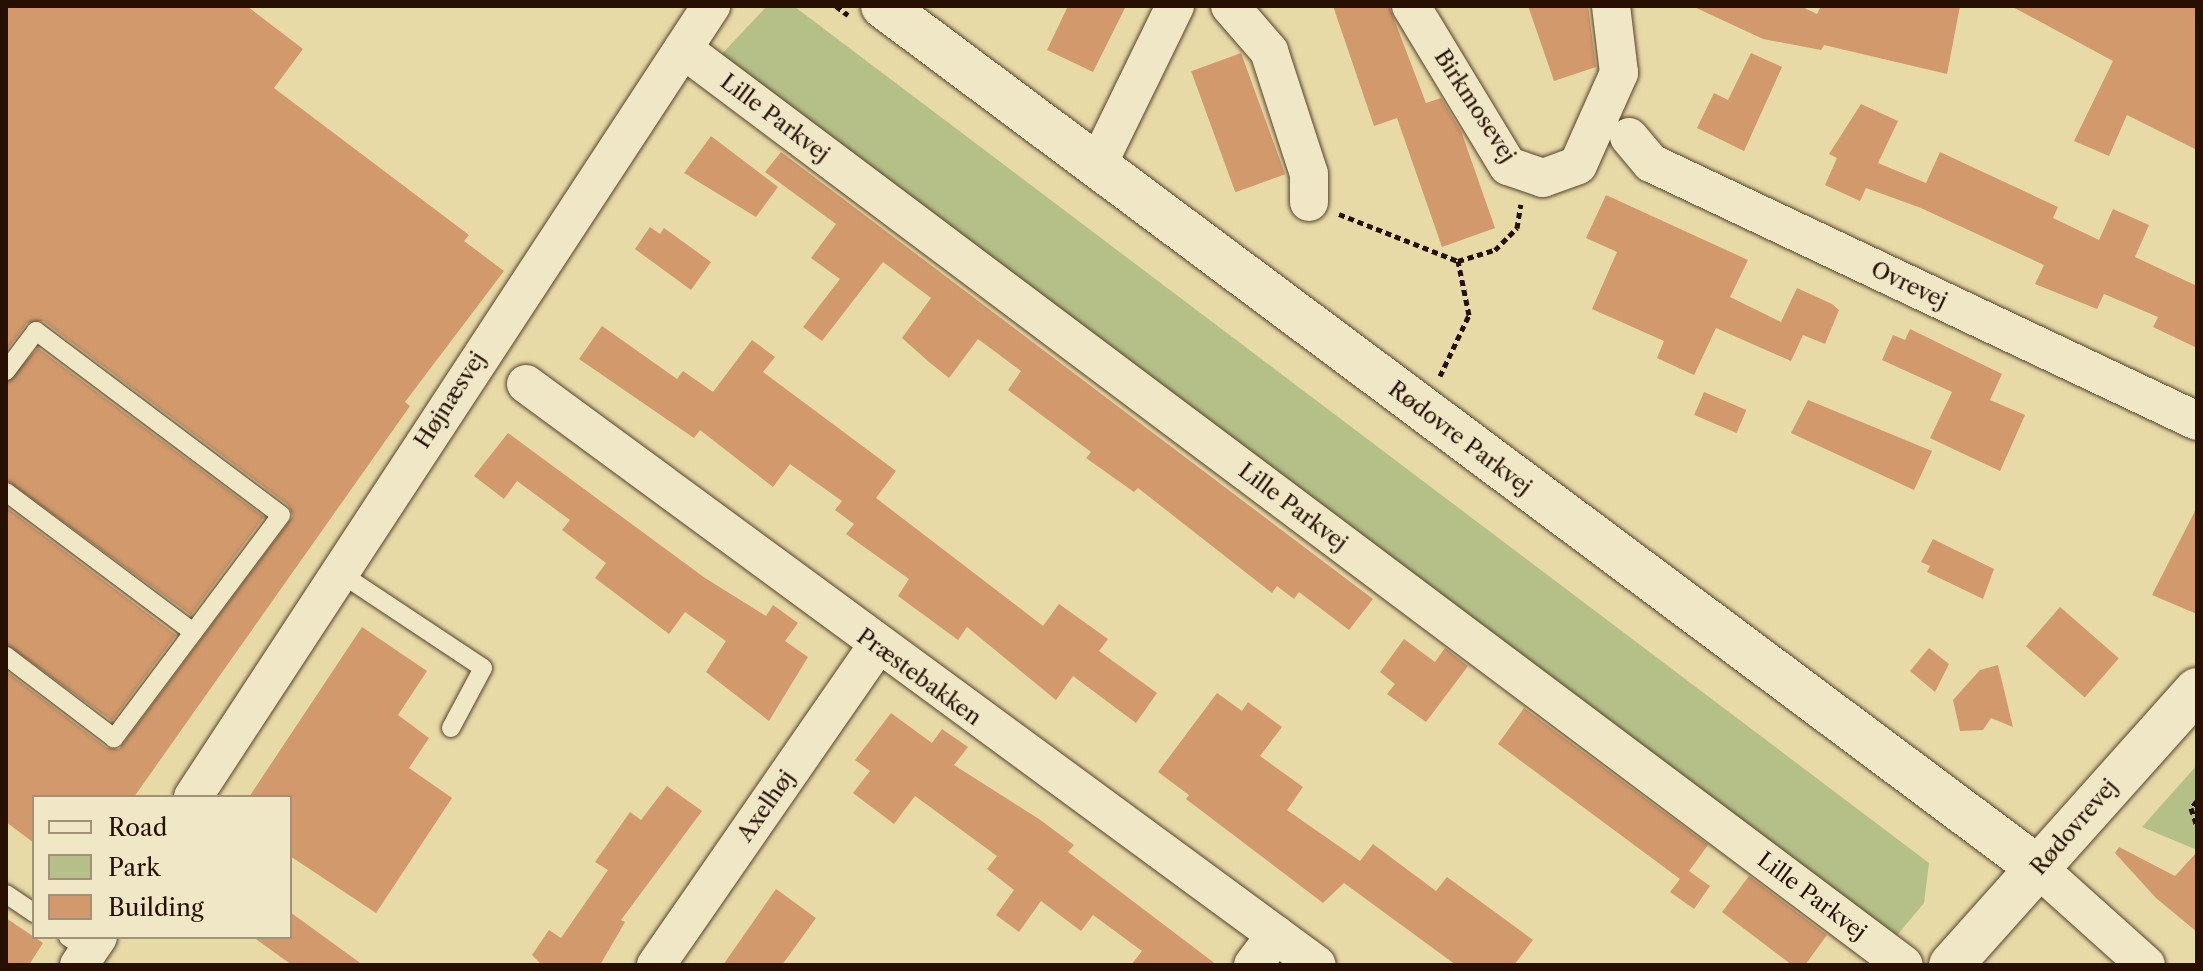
<!DOCTYPE html>
<meta charset="utf-8">
<style>
body{margin:0}
#map{position:relative;width:2203px;height:971px;overflow:hidden;background:#e8daa7;font-family:"Libre Caslon Text",serif}
div>[style]{position:absolute}
[style*='--x']{left:calc(var(--x)*1px);top:calc(var(--y)*1px);width:calc(var(--w)*1px);rotate:calc(var(--a)*1deg)}
.green>*{inset:0;background:#b4c088}
.building>*{inset:0;background:#d1996c;transform-origin:0 0}
.path>*{height:5px;margin-top:-2.5px;transform-origin:0;background:repeating-linear-gradient(90deg,#270f01 0 6px,transparent 0 10px)}
.roads{filter:drop-shadow(0 0 2px #57422a) drop-shadow(0 0 2px #57422a)}
.service>*{height:18px;margin:-9px;padding:0 9px;transform-origin:9px;border-radius:9px;background:#f0e7c6}
.minor>*{height:38px;margin:-19px;padding:0 19px;transform-origin:19px;border-radius:19px;background:#f0e7c6}
.tertiary>*{height:44px;margin:-22px;padding:0 22px;transform-origin:22px;border-radius:22px;background:#f0e7c6}
span{translate:-50% -50%;white-space:nowrap;text-align:center;line-height:1.15;-webkit-text-stroke:8px #f0e7c6;paint-order:stroke}
.street-label{font-size:22px;color:#270f01}
.frame{position:absolute;inset:0;border:8px solid #270f01;pointer-events:none}
.legend{position:absolute;left:32px;top:795px;width:260px;height:144px;box-sizing:border-box;background:#f0e7c6;border:2px solid #a09177;margin:0;padding:10px 14px;list-style:none;font-size:24px;color:#270f01}
.legend li{display:flex;align-items:center;gap:16px;height:40px}
.legend b{width:40px;border:2px solid #a09177}
</style>
<div id="map">
<div class="green">
<div style="clip-path:polygon(766px 7px,795px 7px,1929px 863px,1924px 903px,1894px 939px,718px 58px)"></div>
<div style="clip-path:polygon(2197px 765px,2197px 850px,2142px 827px)"></div>
</div>
<div class="building">
<div style="clip-path:polygon(6px 6px,247px 6px,303px 49px,274px 88px,469px 235px,464px 241px,504px 271px,405px 402px,410px 406px,134px 797px,34px 797px,34px 843px,6px 822px,6px 671px,107px 748px,119px 749px,293px 516px,288px 505px,43px 321px,27px 323px,6px 351px)"></div>
<div style="clip-path:polygon(1068px 6px,1126px 6px,1093px 72px,1047px 50px)"></div>
<div style="clip-path:polygon(1333px 6px,1389px 6px,1426px 103px,1441px 98px,1461px 131px,1495px 228px,1442px 247px,1397px 118px,1374px 126px)"></div>
<div style="clip-path:polygon(1528px 6px,1588px 6px,1596px 67px,1554px 81px)"></div>
<div style="clip-path:polygon(1692px 6px,1800px 6px,1817px 14px,1821px 6px,1960px 6px,1947px 74px,1824px 45px,1821px 50px,1763px 39px)"></div>
<div style="clip-path:polygon(2011px 6px,2197px 6px,2197px 150px,2127px 115px,2109px 156px,2074px 141px,2113px 61px)"></div>
<div style="left:1241px;top:53px;width:129px;height:53px;rotate:70deg"></div>
<div style="clip-path:polygon(1751px 53px,1782px 67px,1744px 151px,1697px 128px,1714px 93px,1728px 100px)"></div>
<div style="clip-path:polygon(1861px 104px,1898px 121px,1878px 163px,1926px 183px,1940px 152px,2058px 207px,2053px 218px,2099px 240px,2113px 209px,2149px 225px,2135px 257px,2197px 286px,2197px 348px,2153px 327px,2158px 317px,2104px 294px,2097px 309px,2035px 284px,2044px 265px,1921px 208px,1866px 188px,1860px 201px,1825px 185px,1837px 158px,1829px 154px)"></div>
<div style="clip-path:polygon(711px 136px,778px 187px,756px 217px,684px 173px)"></div>
<div style="clip-path:polygon(781px 152px,1373px 599px,1349px 630px,1299px 592px,1294px 599px,1277px 586px,1272px 593px,1138px 488px,1134px 492px,1086px 458px,1091px 452px,1008px 390px,1021px 371px,978px 339px,949px 378px,929px 362px,902px 338px,931px 298px,883px 262px,822px 341px,803px 327px,840px 279px,811px 258px,836px 224px,765px 172px)"></div>
<div style="clip-path:polygon(1606px 195px,1748px 260px,1730px 297px,1781px 322px,1797px 288px,1832px 304px,1839px 310px,1825px 344px,1803px 335px,1791px 361px,1716px 328px,1694px 375px,1657px 358px,1664px 341px,1592px 309px,1617px 252px,1586px 238px)"></div>
<div style="clip-path:polygon(650px 227px,660px 234px,664px 228px,711px 262px,691px 290px,635px 249px)"></div>
<div style="clip-path:polygon(602px 326px,677px 379px,683px 371px,713px 392px,752px 340px,775px 357px,763px 372px,896px 471px,876px 498px,1043px 626px,1059px 604px,1108px 639px,1099px 651px,1157px 693px,1136px 723px,1073px 676px,1056px 700px,967px 627px,958px 640px,898px 596px,909px 579px,846px 534px,854px 524px,835px 510px,842px 501px,790px 464px,773px 487px,700px 430px,694px 438px,579px 359px)"></div>
<div style="clip-path:polygon(1910px 329px,2002px 374px,1990px 400px,2025px 415px,2000px 471px,1930px 438px,1952px 392px,1882px 360px,1893px 335px,1905px 340px)"></div>
<div style="clip-path:polygon(38px 348px,264px 517px,191px 615px,6px 480px,6px 383px)"></div>
<div style="left:1704px;top:392px;width:46px;height:25px;rotate:23deg"></div>
<div style="clip-path:polygon(1808px 400px,1932px 451px,1914px 490px,1791px 433px)"></div>
<div style="clip-path:polygon(508px 433px,705px 578px,766px 616px,773px 605px,798px 623px,785px 641px,808px 657px,769px 721px,706px 672px,726px 641px,685px 612px,669px 634px,595px 578px,606px 563px,562px 530px,570px 520px,517px 481px,504px 499px,474px 476px)"></div>
<div style="clip-path:polygon(6px 507px,176px 635px,112px 721px,6px 644px)"></div>
<div style="clip-path:polygon(2197px 507px,2197px 614px,2152px 595px)"></div>
<div style="clip-path:polygon(1933px 539px,1994px 569px,1983px 599px,1927px 572px,1930px 566px,1921px 562px)"></div>
<div style="left:2060px;top:607px;width:78px;height:52px;rotate:41deg"></div>
<div style="clip-path:polygon(362px 627px,427px 671px,398px 715px,429px 738px,409px 768px,452px 798px,376px 913px,290px 856px,290px 797px,249px 797px)"></div>
<div style="clip-path:polygon(1404px 639px,1435px 662px,1445px 648px,1468px 666px,1426px 722px,1387px 694px,1395px 684px,1380px 672px)"></div>
<div style="clip-path:polygon(1929px 648px,1949px 664px,1935px 692px,1910px 671px)"></div>
<div style="clip-path:polygon(1998px 665px,2013px 727px,1991px 718px,1983px 730px,1960px 731px,1953px 700px,1980px 670px)"></div>
<div style="clip-path:polygon(1217px 693px,1242px 711px,1248px 702px,1282px 727px,1260px 756px,1303px 787px,1287px 810px,1360px 861px,1373px 844px,1436px 891px,1447px 877px,1533px 940px,1514px 965px,1456px 965px,1344px 883px,1323px 903px,1186px 799px,1189px 795px,1158px 772px)"></div>
<div style="clip-path:polygon(1524px 708px,1708px 845px,1689px 871px,1710px 886px,1694px 909px,1670px 892px,1680px 879px,1498px 744px)"></div>
<div style="clip-path:polygon(891px 713px,932px 743px,942px 729px,968px 747px,954px 765px,1039px 819px,1074px 845px,1068px 852px,1217px 965px,1131px 965px,1142px 951px,1093px 915px,1081px 931px,1041px 901px,1019px 932px,996px 915px,1014px 890px,987px 869px,997px 856px,915px 796px,894px 824px,853px 793px,870px 771px,855px 760px)"></div>
<div style="clip-path:polygon(667px 786px,702px 811px,621px 920px,625px 922px,600px 965px,542px 965px,532px 955px,549px 930px,561px 938px,608px 870px,595px 862px,630px 812px,641px 820px)"></div>
<div style="clip-path:polygon(2119px 847px,2175px 876px,2197px 852px,2197px 932px,2156px 898px,2115px 853px)"></div>
<div style="clip-path:polygon(1749px 876px,1827px 935px,1805px 965px,1792px 965px,1722px 912px)"></div>
<div style="clip-path:polygon(776px 889px,816px 918px,782px 965px,723px 965px)"></div>
<div style="clip-path:polygon(290px 912px,363px 965px,292px 965px,253px 937px,290px 937px)"></div>
<div style="clip-path:polygon(6px 918px,43px 943px,29px 965px,6px 965px)"></div>
</div>
<div class="path">
<div style="--x:836;--y:6;--w:15;--a:37"></div>
<div style="--x:1339;--y:214;--w:128;--a:21.6"></div>
<div style="--x:1458;--y:261;--w:39;--a:-17"></div>
<div style="--x:1495;--y:250;--w:31;--a:-45"></div>
<div style="--x:1517;--y:228;--w:24;--a:-81"></div>
<div style="--x:1440;--y:376;--w:68;--a:-64.6"></div>
<div style="--x:1469;--y:315;--w:55;--a:-101.5"></div>
<div style="--x:2197;--y:801;--w:9;--a:131"></div>
<div style="--x:2191;--y:808;--w:19;--a:72"></div>
</div>
<div class="roads">
<div class="service">
<div style="--x:6;--y:371;--w:50;--a:-53.1"></div>
<div style="--x:36;--y:331;--w:306;--a:36.9"></div>
<div style="--x:281;--y:515;--w:279;--a:126.8"></div>
<div style="--x:114;--y:738;--w:136;--a:-142.8"></div>
<div style="--x:6;--y:492;--w:234;--a:36.8"></div>
<div style="--x:337;--y:571;--w:175;--a:33.6"></div>
<div style="--x:483;--y:668;--w:68;--a:118.1"></div>
<div style="--x:6;--y:894;--w:34;--a:34"></div>
<div style="--x:68;--y:937;--w:25;--a:34"></div>
</div>
<div class="minor">
<div style="--x:1230;--y:6;--w:60;--a:49.1"></div>
<div style="--x:1269;--y:51;--w:129;--a:72"></div>
<div style="--x:1309;--y:174;--w:28;--a:90"></div>
<div style="--x:1411;--y:6;--w:187;--a:58.8"></div>
<div style="--x:1508;--y:166;--w:37;--a:19"></div>
<div style="--x:1543;--y:178;--w:37;--a:-20"></div>
<div style="--x:1578;--y:165;--w:101;--a:-66"></div>
<div style="--x:1619;--y:73;--w:67;--a:-96.8"></div>
<div style="--x:683;--y:49;--w:1526;--a:36.88"></div>
<div style="--x:1629;--y:137;--w:34;--a:50"></div>
<div style="--x:1651;--y:163;--w:604;--a:25.29"></div>
<div style="--x:1097;--y:166;--w:178;--a:-64"></div>
<div style="--x:526;--y:384;--w:981;--a:36.3"></div>
<div style="--x:193;--y:797;--w:946;--a:-56.78"></div>
<div style="--x:2038;--y:868;--w:145;--a:41.9"></div>
<div style="--x:79;--y:965;--w:34;--a:-56"></div>
<div style="--x:656;--y:965;--w:387;--a:-55.3"></div>
<div style="--x:1253;--y:965;--w:38;--a:-53"></div>
</div>
<div class="tertiary">
<div style="--x:883;--y:6;--w:1441;--a:36.73"></div>
<div style="--x:1951;--y:965;--w:369;--a:-48.2"></div>
</div>
</div>
<div class="street-label">
<span style="left:1475px;top:106px;rotate:57deg">Birkmosevej</span>
<span style="left:775px;top:118px;rotate:37deg">Lille Parkvej</span>
<span style="left:1909px;top:285px;rotate:25deg">Ovrevej</span>
<span style="left:450px;top:400px;rotate:-57deg">Højnæsvej</span>
<span style="left:1460px;top:438px;rotate:37deg">Rødovre Parkvej</span>
<span style="left:1293px;top:507px;rotate:37deg">Lille Parkvej</span>
<span style="left:919px;top:677px;rotate:36deg">Præstebakken</span>
<span style="left:766px;top:806px;rotate:-55deg">Axelhøj</span>
<span style="left:2074px;top:827px;rotate:-49deg">Rødovrevej</span>
<span style="left:1812px;top:896px;rotate:37deg">Lille Parkvej</span>
</div>
<div class="frame"></div>
<ul class="legend">
<li><b style="height:10px;background:#f0e7c6"></b>Road</li>
<li><b style="height:22px;background:#b4c088"></b>Park</li>
<li><b style="height:22px;background:#d1996c"></b>Building</li>
</ul>
</div>
